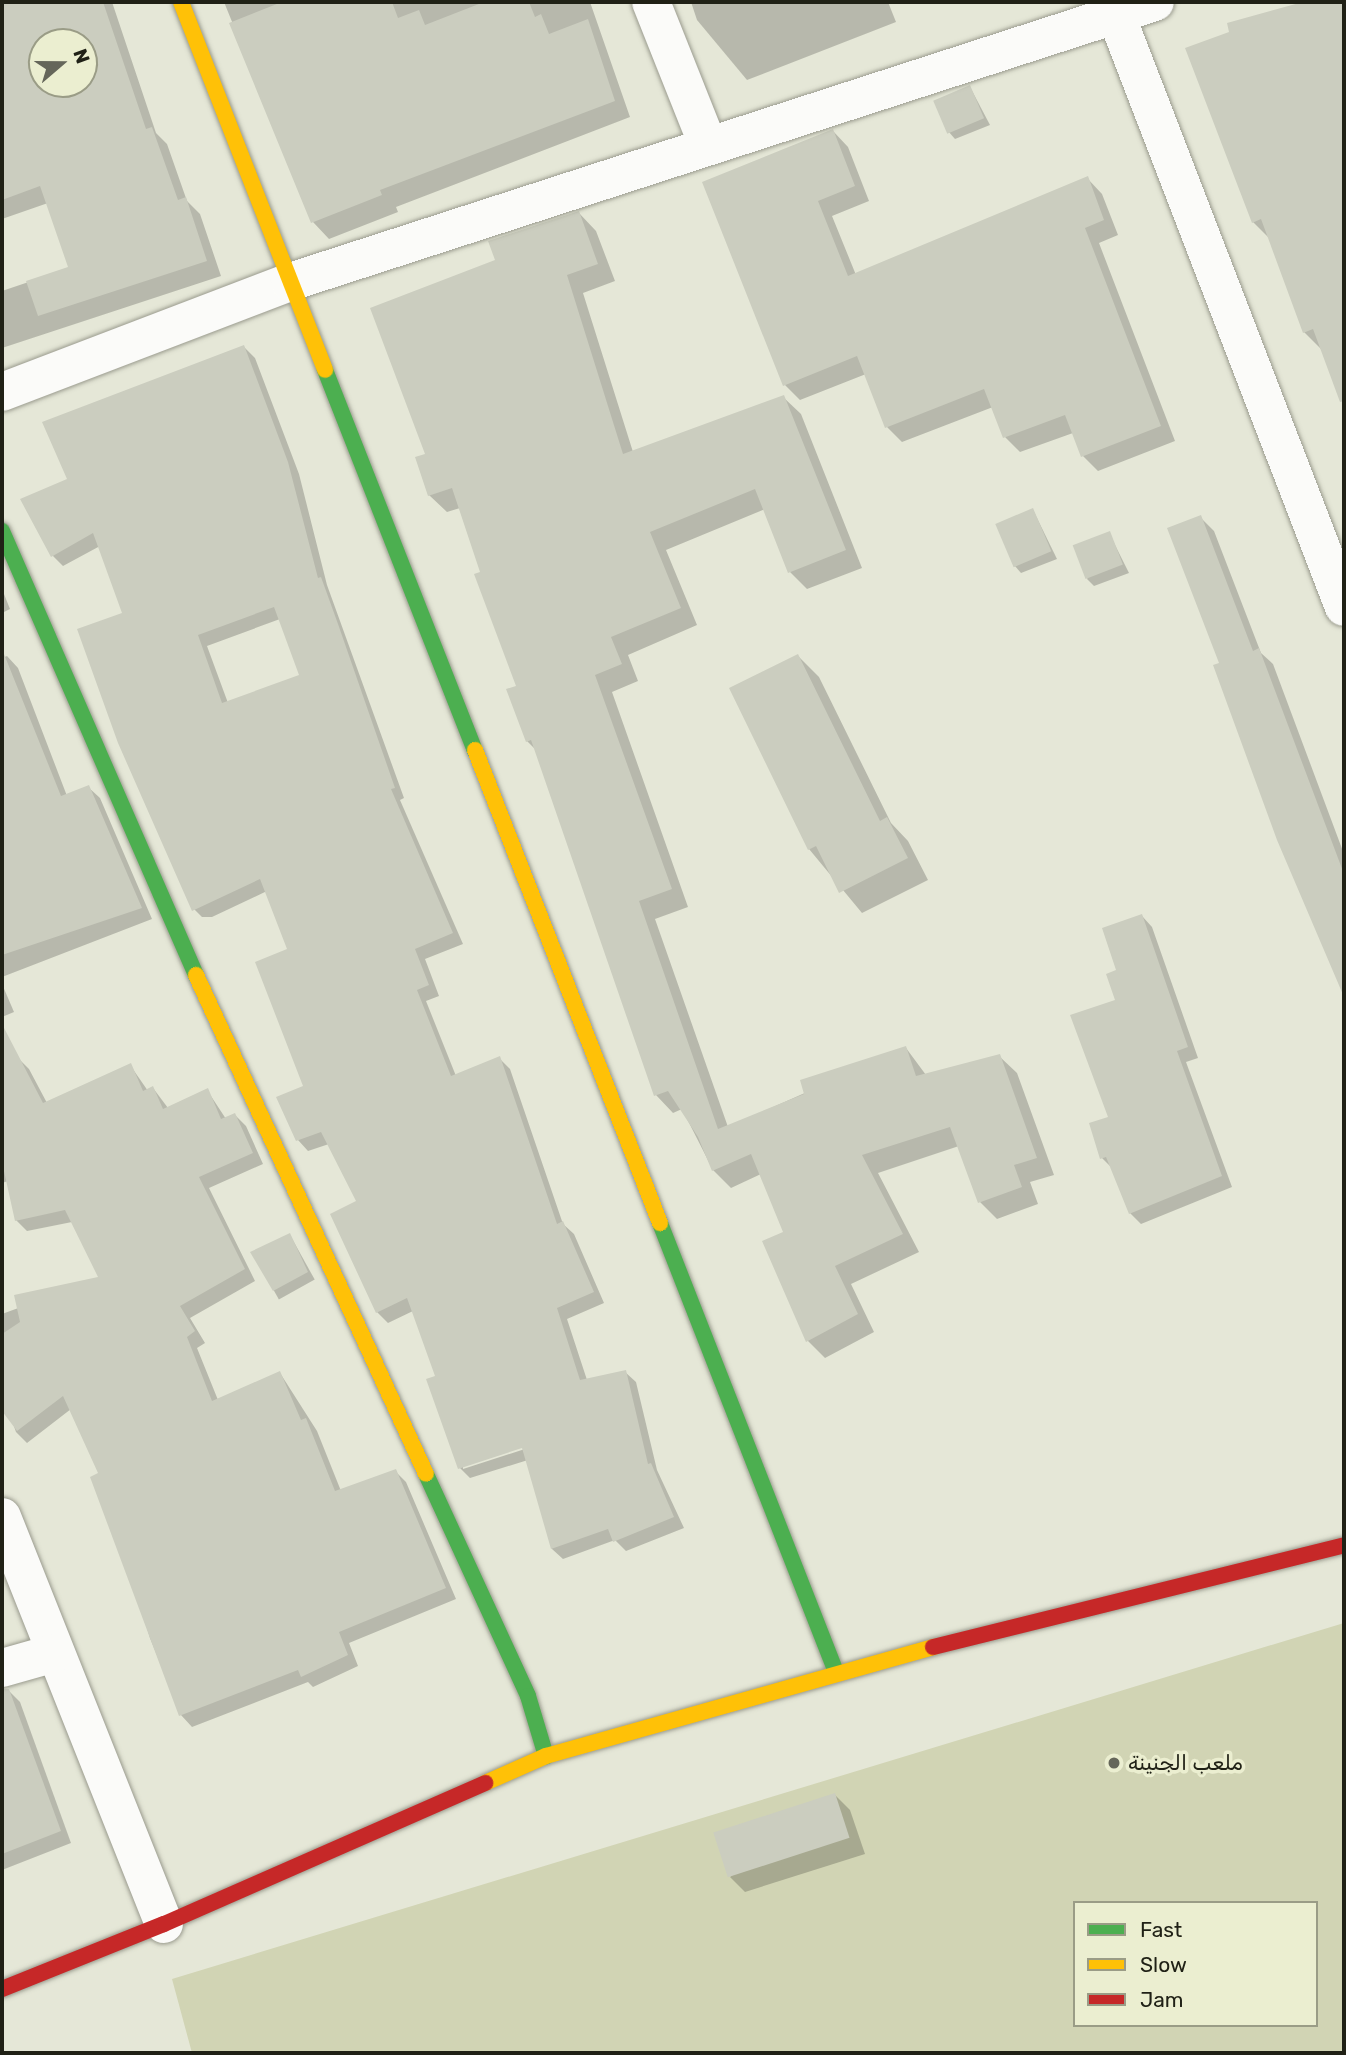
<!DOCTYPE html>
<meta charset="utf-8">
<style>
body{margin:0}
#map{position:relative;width:1346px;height:2055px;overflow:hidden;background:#e5e7d7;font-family:Rubik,Vazirmatn,sans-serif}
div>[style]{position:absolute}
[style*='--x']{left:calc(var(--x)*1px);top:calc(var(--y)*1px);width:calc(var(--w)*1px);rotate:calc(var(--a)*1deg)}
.green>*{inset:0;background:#d1d4b4}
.shadow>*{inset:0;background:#0003;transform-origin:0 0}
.building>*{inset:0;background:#cbcdbf;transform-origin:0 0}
.roads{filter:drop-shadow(0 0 2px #9a9b8e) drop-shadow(0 0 2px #9a9b8e)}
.street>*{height:38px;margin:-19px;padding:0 19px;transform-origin:19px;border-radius:19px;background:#fbfbf9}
.fast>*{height:16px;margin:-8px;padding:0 8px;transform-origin:8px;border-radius:8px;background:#4caf50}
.slow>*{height:16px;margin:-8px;padding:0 8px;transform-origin:8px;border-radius:8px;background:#ffc107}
.jam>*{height:16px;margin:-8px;padding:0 8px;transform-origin:8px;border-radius:8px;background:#c62828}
.dots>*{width:19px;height:19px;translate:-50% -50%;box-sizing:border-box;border:4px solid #ebeed0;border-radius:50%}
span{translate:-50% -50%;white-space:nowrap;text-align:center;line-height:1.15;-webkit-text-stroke:7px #ebeed0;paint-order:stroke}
.poi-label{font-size:21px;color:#202116}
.left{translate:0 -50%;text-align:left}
.frame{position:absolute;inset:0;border:4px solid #202116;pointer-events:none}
.legend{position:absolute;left:1073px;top:1901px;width:245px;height:126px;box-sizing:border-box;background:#ebeed0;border:2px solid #9a9c86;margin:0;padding:9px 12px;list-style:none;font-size:21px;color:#202116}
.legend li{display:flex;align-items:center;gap:14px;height:35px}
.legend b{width:35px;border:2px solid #9a9c86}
.north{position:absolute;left:28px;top:28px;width:70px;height:70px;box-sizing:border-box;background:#ebeed0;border:2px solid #9a9c86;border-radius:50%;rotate:70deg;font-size:19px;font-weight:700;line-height:28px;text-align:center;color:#202116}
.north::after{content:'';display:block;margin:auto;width:24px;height:32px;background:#65665a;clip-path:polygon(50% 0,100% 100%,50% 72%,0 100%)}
</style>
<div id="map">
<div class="green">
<div style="clip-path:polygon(evenodd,1344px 1623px,1344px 2053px,192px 2053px,172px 1979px,1344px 1623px,1075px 1903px,1316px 1903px,1316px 2025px,1075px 2025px,1075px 1903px)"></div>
</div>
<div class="shadow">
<div style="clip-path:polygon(evenodd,2px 2px,112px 2px,156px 133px,167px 144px,187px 201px,200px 214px,221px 276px,2px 348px,2px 291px,70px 268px,48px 203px,2px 219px,2px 2px,42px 42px,84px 42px,84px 84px,42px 84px,42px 42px)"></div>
<div style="clip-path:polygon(224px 2px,590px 2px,630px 117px,396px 207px,398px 212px,329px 239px,313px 222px)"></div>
<div style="clip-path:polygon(691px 2px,888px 2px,896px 22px,747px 80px,697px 20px)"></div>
<div style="clip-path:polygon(1310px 2px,1344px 2px,1342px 370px,1304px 332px,1270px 239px,1253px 222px,1229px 24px)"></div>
<div style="clip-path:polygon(970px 87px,990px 125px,955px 139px,948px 131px)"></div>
<div style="clip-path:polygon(833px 131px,848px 147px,869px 201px,832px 216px,856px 275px,1087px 178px,1102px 194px,1118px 235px,1099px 243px,1175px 441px,1098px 471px,1083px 456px,1073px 433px,1020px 452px,1005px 437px,993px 407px,902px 442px,887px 427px,866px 374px,800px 400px,785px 385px,705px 182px)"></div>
<div style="clip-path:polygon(579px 213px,596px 231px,615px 281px,583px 293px,633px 452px,783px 397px,801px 414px,862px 568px,807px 589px,790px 572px,765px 509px,666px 550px,697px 625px,628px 655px,638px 681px,612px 692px,688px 907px,655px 919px,728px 1127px,906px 1048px,926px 1075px,999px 1056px,1017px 1073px,1054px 1175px,1030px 1182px,1038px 1204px,997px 1219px,980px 1202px,959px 1146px,878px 1173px,919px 1252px,851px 1284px,874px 1332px,825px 1358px,808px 1341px,764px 1242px,785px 1233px,761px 1174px,731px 1188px,713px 1170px,682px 1109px,673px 1113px,656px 1095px,536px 750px,527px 741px,519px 687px,460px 508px,447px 512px,429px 495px,427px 455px,498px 261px)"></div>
<div style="clip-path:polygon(evenodd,244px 347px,255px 358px,299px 474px,327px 585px,404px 798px,400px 800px,463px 944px,425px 959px,439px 996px,426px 1001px,456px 1076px,500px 1059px,510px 1069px,563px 1224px,574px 1234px,604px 1303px,567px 1319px,587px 1380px,625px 1372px,636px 1382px,657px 1470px,684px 1528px,626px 1551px,615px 1540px,563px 1559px,552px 1549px,528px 1460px,470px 1478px,460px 1468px,437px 1377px,413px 1311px,388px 1323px,377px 1312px,359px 1202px,329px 1144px,308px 1151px,298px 1140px,306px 1086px,290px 950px,267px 891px,212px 917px,202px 917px,191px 906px,124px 614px,100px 546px,63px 566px,53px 556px,69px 480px,244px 347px,280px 619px,301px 676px,228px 703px,207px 646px,280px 619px,244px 347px,530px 1443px,531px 1447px,463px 1469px,463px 1465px,530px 1443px)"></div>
<div style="clip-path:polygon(1033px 510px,1057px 559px,1021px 573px,1014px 565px)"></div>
<div style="clip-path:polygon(1200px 517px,1214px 531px,1261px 653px,1273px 664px,1344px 854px,1344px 957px,1337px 960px,1221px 664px)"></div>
<div style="clip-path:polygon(1109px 533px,1129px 573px,1094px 586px,1087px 579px)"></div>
<div style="clip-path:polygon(2px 589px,10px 609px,2px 613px)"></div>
<div style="clip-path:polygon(7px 656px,18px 668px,67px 796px,88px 787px,100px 798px,152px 919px,2px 977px,2px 658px)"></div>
<div style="clip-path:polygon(798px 656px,819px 677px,891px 823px,908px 841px,928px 880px,862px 913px,809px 849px)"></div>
<div style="clip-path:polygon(1142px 916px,1152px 927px,1198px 1058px,1186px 1062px,1232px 1187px,1141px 1224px,1130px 1213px,1112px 1168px,1102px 1158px,1110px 1118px,1118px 971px)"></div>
<div style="clip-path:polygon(2px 984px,14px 1012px,2px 1017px)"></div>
<div style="clip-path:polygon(2px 1040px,11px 1061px,18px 1058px,29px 1069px,47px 1103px,130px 1065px,148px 1091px,153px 1088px,168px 1108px,207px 1090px,226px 1119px,235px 1115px,246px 1126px,263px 1164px,209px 1188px,255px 1281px,190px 1318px,205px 1343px,197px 1348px,218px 1400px,280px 1373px,317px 1431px,341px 1491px,395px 1471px,406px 1482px,456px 1599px,349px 1643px,358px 1666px,313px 1687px,308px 1682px,192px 1727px,181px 1715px,150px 1638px,100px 1474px,71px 1409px,27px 1443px,16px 1432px,2px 1393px,2px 1314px,100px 1278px,72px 1222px,27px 1231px,16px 1220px,8px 1181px,2px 1183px)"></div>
<div style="left:290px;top:1235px;width:51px;height:41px;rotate:61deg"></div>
<div style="clip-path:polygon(9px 1691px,20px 1702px,71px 1843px,2px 1870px,2px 1693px)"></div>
<div style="clip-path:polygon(835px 1795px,850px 1810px,865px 1854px,745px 1892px,730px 1877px)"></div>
</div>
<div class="building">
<div style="clip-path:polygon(evenodd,2px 2px,103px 2px,146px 129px,152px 127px,178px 200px,186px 197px,207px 261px,38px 316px,26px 281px,68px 267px,40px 186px,2px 200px,2px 2px,42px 42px,84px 42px,84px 84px,42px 84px,42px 42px)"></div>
<div style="clip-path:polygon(282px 2px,392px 2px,398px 18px,419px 10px,425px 25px,484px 2px,529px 2px,535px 17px,541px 14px,549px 34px,588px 19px,615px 101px,380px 190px,382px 195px,311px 223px,229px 23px)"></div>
<div style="clip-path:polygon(1303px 2px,1344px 2px,1344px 401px,1340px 402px,1313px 329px,1303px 333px,1261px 219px,1252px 223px,1185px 48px,1229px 32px,1227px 23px)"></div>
<div style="left:970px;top:85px;width:36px;height:40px;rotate:67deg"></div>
<div style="clip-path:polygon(833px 129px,855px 186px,818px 201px,848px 276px,1088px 176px,1104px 220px,1085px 228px,1161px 426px,1081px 457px,1065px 415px,1003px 438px,984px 389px,885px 428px,857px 356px,783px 386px,702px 182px)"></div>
<div style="clip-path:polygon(579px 211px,598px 264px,567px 275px,623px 454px,784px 395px,846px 550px,788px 573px,755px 489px,650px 532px,681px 608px,611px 637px,622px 664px,595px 675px,672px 889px,639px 901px,718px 1129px,804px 1094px,800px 1080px,906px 1046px,916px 1076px,1000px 1054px,1037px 1158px,1014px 1165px,1022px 1187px,978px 1203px,950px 1127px,862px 1155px,903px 1234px,835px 1266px,858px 1314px,806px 1342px,762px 1241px,783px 1232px,751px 1154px,712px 1171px,698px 1137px,668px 1091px,654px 1096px,531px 740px,526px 742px,506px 689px,516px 686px,474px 574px,480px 572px,452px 488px,428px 496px,415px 457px,425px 454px,370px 308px,495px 260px,488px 241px)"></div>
<div style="clip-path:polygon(evenodd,244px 345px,288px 462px,318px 578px,321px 577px,338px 624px,395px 788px,391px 789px,453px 933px,415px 949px,429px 985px,417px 990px,451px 1076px,500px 1056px,557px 1224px,563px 1221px,594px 1292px,557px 1308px,580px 1380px,626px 1370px,648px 1464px,651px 1463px,674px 1517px,613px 1542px,608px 1529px,551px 1549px,522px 1448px,458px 1469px,426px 1379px,435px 1376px,407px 1298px,376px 1313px,330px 1214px,356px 1201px,321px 1132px,296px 1141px,276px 1097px,303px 1086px,255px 962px,287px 949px,260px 879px,192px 911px,118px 743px,77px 629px,122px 613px,93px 533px,51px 557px,20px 499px,67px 479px,42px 422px,244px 345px,274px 607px,299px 675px,222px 703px,198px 635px,274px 607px)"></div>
<div style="left:1033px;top:508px;width:47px;height:41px;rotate:67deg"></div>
<div style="clip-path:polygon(1201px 515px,1253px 651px,1259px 648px,1344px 874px,1344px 997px,1277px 840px,1213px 665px,1219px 663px,1167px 528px)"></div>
<div style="left:1110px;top:531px;width:36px;height:40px;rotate:69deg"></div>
<div style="clip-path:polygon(2px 649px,61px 796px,89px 785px,142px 908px,2px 955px)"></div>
<div style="clip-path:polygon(798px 654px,880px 821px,887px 817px,908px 858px,839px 893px,816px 846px,808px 850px,729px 688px)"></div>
<div style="clip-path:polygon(1142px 914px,1188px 1047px,1177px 1051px,1222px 1176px,1129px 1214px,1106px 1157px,1100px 1159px,1089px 1123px,1108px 1117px,1070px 1015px,1115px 1000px,1106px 974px,1116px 970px,1102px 928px)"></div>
<div style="clip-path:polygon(2px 1024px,43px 1103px,131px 1063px,143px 1091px,153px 1086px,163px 1109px,208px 1088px,221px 1119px,235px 1113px,253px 1153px,199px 1177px,245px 1269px,180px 1306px,195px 1331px,187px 1337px,212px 1401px,280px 1371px,301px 1420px,306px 1418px,335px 1491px,396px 1469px,446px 1588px,339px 1632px,348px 1655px,301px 1677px,298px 1670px,179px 1716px,90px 1477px,98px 1473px,63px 1396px,17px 1431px,2px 1411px,2px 1334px,20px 1322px,14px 1295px,98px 1277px,65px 1210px,15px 1221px,2px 1162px)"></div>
<div style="clip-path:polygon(290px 1233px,308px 1272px,273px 1291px,250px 1252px)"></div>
<div style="clip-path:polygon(2px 1689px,9px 1689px,61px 1831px,2px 1854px)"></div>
<div style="left:835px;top:1793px;width:47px;height:128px;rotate:72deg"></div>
</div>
<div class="roads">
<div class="street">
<div style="--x:651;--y:2;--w:154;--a:68.3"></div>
<div style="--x:1111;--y:2;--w:648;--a:68.94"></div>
<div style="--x:2;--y:392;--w:308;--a:-20.9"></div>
<div style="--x:290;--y:282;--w:909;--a:-17.94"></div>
<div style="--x:2;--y:1517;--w:438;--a:68.3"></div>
<div style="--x:2;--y:1668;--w:55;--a:-15.8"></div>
</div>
<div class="fast">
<div style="--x:325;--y:370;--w:409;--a:68.5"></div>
<div style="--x:2;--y:531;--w:485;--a:66.4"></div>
<div style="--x:660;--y:1223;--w:481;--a:68.6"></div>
<div style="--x:426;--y:1474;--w:244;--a:65.3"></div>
<div style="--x:528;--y:1696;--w:63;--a:73.3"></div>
</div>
<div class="slow">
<div style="--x:181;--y:2;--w:395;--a:68.6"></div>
<div style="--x:475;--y:750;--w:508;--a:68.64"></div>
<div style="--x:196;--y:975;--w:549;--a:65.25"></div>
<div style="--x:485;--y:1783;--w:67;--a:-23.9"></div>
<div style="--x:546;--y:1756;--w:402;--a:-15.7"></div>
</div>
<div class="jam">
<div style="--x:933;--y:1647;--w:423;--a:-13.9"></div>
<div style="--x:2;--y:1989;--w:175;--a:-21.9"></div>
<div style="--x:164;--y:1924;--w:351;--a:-23.7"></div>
</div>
</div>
<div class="dots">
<div style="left:1114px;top:1763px;background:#65665a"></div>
</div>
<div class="poi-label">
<span class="left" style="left:1128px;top:1763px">ملعب الجنينة</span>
</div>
<div class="frame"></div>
<ul class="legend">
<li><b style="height:9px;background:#4caf50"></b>Fast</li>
<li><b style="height:9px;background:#ffc107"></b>Slow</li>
<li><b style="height:9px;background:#c62828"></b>Jam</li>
</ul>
<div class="north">N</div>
</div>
